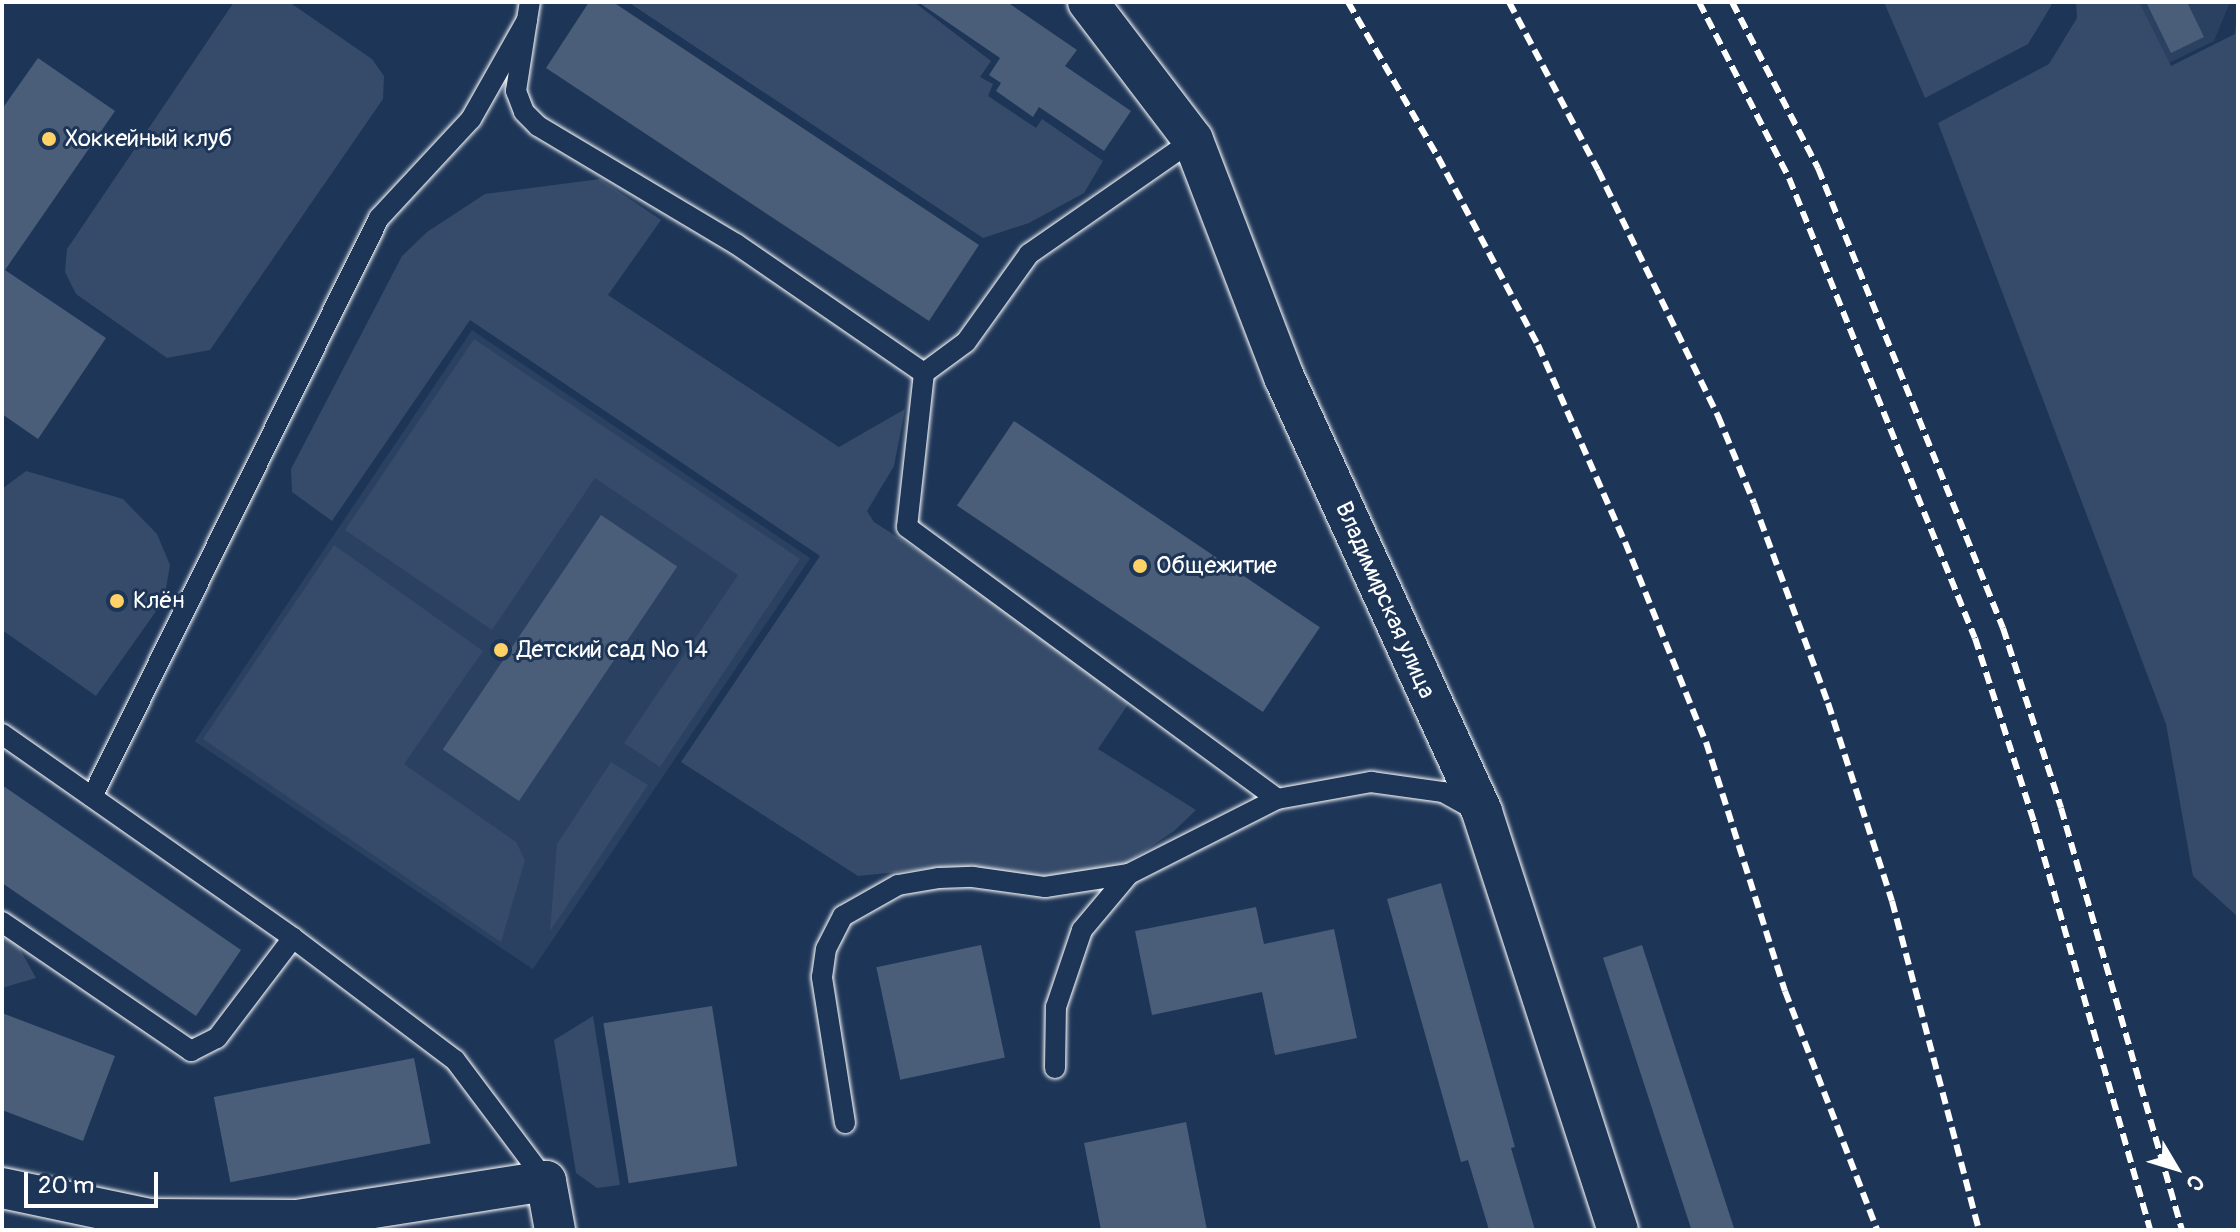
<!DOCTYPE html>
<meta charset="utf-8">
<style>
body{margin:0}
#map{position:relative;width:2240px;height:1232px;overflow:hidden;background:#1d3557;font-family:Pangolin,sans-serif}
div>[style]{position:absolute}
[style*='--x']{left:calc(var(--x)*1px);top:calc(var(--y)*1px);width:calc(var(--w)*1px);rotate:calc(var(--a)*1deg)}
.built>*{inset:0;background:#2a4161;transform-origin:0 0}
.green>*{inset:0;background:#364b69}
.building>*{inset:0;background:#4a5d79;transform-origin:0 0}
.roads{filter:drop-shadow(0 0 2px #fff) drop-shadow(0 0 2px #fff)}
.lane>*{height:20px;margin:-10px;padding:0 10px;transform-origin:10px;border-radius:10px;background:#1d3557}
.street>*{height:40px;margin:-20px;padding:0 20px;transform-origin:20px;border-radius:20px;background:#1d3557}
.rail>*{height:6px;margin-top:-3px;transform-origin:0;background:repeating-linear-gradient(90deg,#fff 0 12px,transparent 0 18px)}
.dots>*{width:22px;height:22px;translate:-50% -50%;box-sizing:border-box;border:4px solid #1d3557;border-radius:50%}
span{translate:-50% -50%;white-space:nowrap;text-align:center;line-height:1.15;-webkit-text-stroke:6px #1d3557;paint-order:stroke}
.poi-label{font-size:24px;color:#fff}
.left{translate:0 -50%;text-align:left}
.street-label{font-size:24px;color:#fff}
.frame{position:absolute;inset:0;border:4px solid #fff;pointer-events:none}
.north{position:absolute;left:2136px;top:1128px;width:80px;height:80px;-webkit-text-stroke:6px #1d3557;paint-order:stroke;rotate:128deg;font-size:22px;font-weight:700;line-height:32px;text-align:center;color:#fff}
.north::after{content:'';display:block;margin:auto;width:28px;height:36px;background:#fff;clip-path:polygon(50% 0,100% 100%,50% 72%,0 100%)}
.scale{position:absolute;left:24px;top:1172px;width:134px;height:36px;box-sizing:border-box;border:4px solid #fff;border-top:0;padding-left:10px;font-size:24px;line-height:28px;white-space:nowrap;color:#fff;-webkit-text-stroke:6px #1d3557;paint-order:stroke}
</style>
<div id="map">
<div class="built">
<div style="clip-path:polygon(2131px 2px,2230px 2px,2214px 41px,2165px 65px)"></div>
<div style="left:472px;top:330px;width:408px;height:496px;rotate:34deg"></div>
</div>
<div class="green">
<div style="clip-path:polygon(234px 2px,289px 2px,372px 59px,384px 76px,383px 99px,210px 350px,167px 358px,76px 294px,65px 272px,67px 249px)"></div>
<div style="clip-path:polygon(628px 2px,914px 2px,991px 61px,980px 77px,993px 84px,988px 96px,1036px 128px,1042px 119px,1103px 161px,1084px 193px,1029px 223px,983px 238px)"></div>
<div style="clip-path:polygon(1884px 2px,2051px 2px,2051px 6px,2028px 44px,1925px 98px)"></div>
<div style="clip-path:polygon(2076px 2px,2139px 2px,2171px 66px,2235px 34px,2238px 2px,2238px 917px,2193px 876px,2166px 724px,1938px 123px,2049px 64px,2077px 18px)"></div>
<div style="clip-path:polygon(600px 179px,661px 220px,608px 295px,839px 447px,905px 409px,894px 466px,867px 511px,874px 522px,1137px 691px,1098px 749px,1196px 810px,1174px 831px,1125px 864px,1081px 874px,1044px 877px,935px 868px,858px 876px,681px 762px,820px 556px,470px 320px,332px 521px,292px 492px,291px 469px,402px 256px,427px 232px,485px 194px)"></div>
<div style="clip-path:polygon(474px 339px,800px 559px,660px 767px,624px 743px,738px 575px,595px 478px,492px 630px,345px 530px)"></div>
<div style="clip-path:polygon(26px 471px,123px 499px,157px 534px,170px 565px,164px 600px,96px 696px,2px 630px,2px 489px)"></div>
<div style="clip-path:polygon(334px 545px,483px 651px,404px 764px,516px 842px,525px 860px,501px 942px,203px 739px)"></div>
<div style="clip-path:polygon(611px 762px,648px 785px,550px 931px,557px 844px)"></div>
<div style="clip-path:polygon(2px 928px,10px 931px,36px 978px,2px 988px)"></div>
<div style="clip-path:polygon(593px 1016px,620px 1185px,597px 1188px,576px 1173px,554px 1040px)"></div>
</div>
<div class="building">
<div style="clip-path:polygon(589px 2px,613px 2px,979px 245px,929px 321px,546px 68px)"></div>
<div style="clip-path:polygon(918px 2px,1007px 2px,1077px 50px,1065px 66px,1131px 111px,1104px 151px,1039px 107px,1033px 117px,996px 91px,1001px 83px,989px 75px,1000px 58px)"></div>
<div style="clip-path:polygon(2146px 2px,2187px 2px,2204px 37px,2171px 53px)"></div>
<div style="clip-path:polygon(38px 58px,115px 111px,5px 270px,106px 338px,38px 439px,2px 414px,2px 109px)"></div>
<div style="left:1014px;top:421px;width:369px;height:102px;rotate:34deg"></div>
<div style="left:601px;top:515px;width:92px;height:283px;rotate:34deg"></div>
<div style="clip-path:polygon(2px 785px,241px 950px,196px 1016px,2px 883px)"></div>
<div style="clip-path:polygon(1441px 883px,1515px 1147px,1511px 1148px,1535px 1230px,1489px 1230px,1468px 1160px,1461px 1162px,1387px 899px)"></div>
<div style="clip-path:polygon(1256px 907px,1264px 944px,1334px 929px,1357px 1038px,1275px 1055px,1262px 992px,1152px 1015px,1135px 931px)"></div>
<div style="left:981px;top:945px;width:115px;height:107px;rotate:78deg"></div>
<div style="left:1642px;top:945px;width:299px;height:41px;rotate:72deg"></div>
<div style="left:712px;top:1006px;width:162px;height:110px;rotate:81deg"></div>
<div style="clip-path:polygon(2px 1013px,115px 1056px,83px 1141px,2px 1110px)"></div>
<div style="left:414px;top:1058px;width:87px;height:204px;rotate:79deg"></div>
<div style="clip-path:polygon(1186px 1122px,1207px 1230px,1101px 1230px,1084px 1143px)"></div>
</div>
<div class="roads">
<div class="lane">
<div style="--x:527;--y:20;--w:72;--a:98.8"></div>
<div style="--x:516;--y:91;--w:22;--a:69"></div>
<div style="--x:524;--y:112;--w:20;--a:45"></div>
<div style="--x:538;--y:126;--w:230;--a:30.8"></div>
<div style="--x:736;--y:244;--w:228;--a:34.5"></div>
<div style="--x:924;--y:373;--w:155;--a:96.3"></div>
<div style="--x:907;--y:527;--w:459;--a:36.3"></div>
<div style="--x:1277;--y:799;--w:96;--a:-10.3"></div>
<div style="--x:1371;--y:782;--w:73;--a:7.9"></div>
<div style="--x:1443;--y:792;--w:38;--a:29"></div>
<div style="--x:924;--y:373;--w:52;--a:-36.4"></div>
<div style="--x:966;--y:342;--w:108;--a:-54.4"></div>
<div style="--x:1029;--y:254;--w:200;--a:-34.8"></div>
<div style="--x:2;--y:734;--w:355;--a:35"></div>
<div style="--x:293;--y:938;--w:203;--a:37"></div>
<div style="--x:455;--y:1060;--w:151;--a:53.1"></div>
<div style="--x:92;--y:797;--w:646;--a:-63.63"></div>
<div style="--x:379;--y:218;--w:135;--a:-47.1"></div>
<div style="--x:471;--y:119;--w:114;--a:-60.5"></div>
<div style="--x:527;--y:20;--w:18;--a:-81"></div>
<div style="--x:2;--y:922;--w:229;--a:34.3"></div>
<div style="--x:191;--y:1051;--w:29;--a:-27"></div>
<div style="--x:217;--y:1038;--w:126;--a:-52.8"></div>
<div style="--x:1055;--y:1068;--w:61;--a:-89.1"></div>
<div style="--x:1056;--y:1007;--w:81;--a:-71.3"></div>
<div style="--x:1082;--y:930;--w:73;--a:-50"></div>
<div style="--x:1129;--y:874;--w:166;--a:-26.9"></div>
<div style="--x:845;--y:1123;--w:148;--a:-99"></div>
<div style="--x:822;--y:977;--w:28;--a:-82"></div>
<div style="--x:826;--y:949;--w:37;--a:-63"></div>
<div style="--x:843;--y:916;--w:63;--a:-29.4"></div>
<div style="--x:898;--y:885;--w:42;--a:-9.7"></div>
<div style="--x:939;--y:878;--w:34;--a:-2"></div>
<div style="--x:973;--y:877;--w:73;--a:7.9"></div>
<div style="--x:1045;--y:887;--w:85;--a:-8.8"></div>
</div>
<div class="street">
<div style="--x:1088;--y:2;--w:173;--a:52.7"></div>
<div style="--x:1193;--y:140;--w:254;--a:69"></div>
<div style="--x:1284;--y:377;--w:478;--a:65.5"></div>
<div style="--x:1482;--y:812;--w:440;--a:72"></div>
<div style="--x:2;--y:1188;--w:150;--a:11.9"></div>
<div style="--x:149;--y:1219;--w:148;--a:0.4"></div>
<div style="--x:297;--y:1220;--w:252;--a:-8.9"></div>
<div style="--x:546;--y:1181;--w:50;--a:79.6"></div>
</div>
</div>
<div class="rail">
<div style="--x:1348;--y:2;--w:179;--a:59.9"></div>
<div style="--x:1438;--y:157;--w:213;--a:62"></div>
<div style="--x:1538;--y:345;--w:215;--a:66.2"></div>
<div style="--x:1625;--y:542;--w:216;--a:68"></div>
<div style="--x:1706;--y:742;--w:261;--a:72.4"></div>
<div style="--x:1785;--y:991;--w:256;--a:68.9"></div>
<div style="--x:1509;--y:2;--w:190;--a:62.1"></div>
<div style="--x:1598;--y:170;--w:274;--a:64"></div>
<div style="--x:1718;--y:416;--w:94;--a:67.5"></div>
<div style="--x:1754;--y:503;--w:213;--a:69.7"></div>
<div style="--x:1828;--y:703;--w:208;--a:72.1"></div>
<div style="--x:1892;--y:901;--w:340;--a:75.2"></div>
<div style="--x:1699;--y:2;--w:198;--a:62.9"></div>
<div style="--x:1789;--y:178;--w:496;--a:68"></div>
<div style="--x:1975;--y:638;--w:193;--a:72.2"></div>
<div style="--x:2034;--y:822;--w:424;--a:74.1"></div>
<div style="--x:1732;--y:2;--w:187;--a:62.6"></div>
<div style="--x:1818;--y:168;--w:496;--a:68.1"></div>
<div style="--x:2003;--y:628;--w:189;--a:72.1"></div>
<div style="--x:2061;--y:808;--w:439;--a:74"></div>
</div>
<div class="dots">
<div style="left:49px;top:139px;background:#ffd166"></div>
<div style="left:1140px;top:566px;background:#ffd166"></div>
<div style="left:117px;top:601px;background:#ffd166"></div>
<div style="left:501px;top:650px;background:#ffd166"></div>
</div>
<div class="poi-label">
<span class="left" style="left:65px;top:139px">Хоккейный клуб</span>
<span class="left" style="left:1156px;top:566px">Общежитие</span>
<span class="left" style="left:133px;top:601px">Клён</span>
<span class="left" style="left:517px;top:650px">Детский сад № 14</span>
</div>
<div class="street-label">
<span style="left:1385px;top:600px;rotate:66deg">Владимирская улица</span>
</div>
<div class="frame"></div>
<div class="north">С</div>
<div class="scale">20 m</div>
</div>
